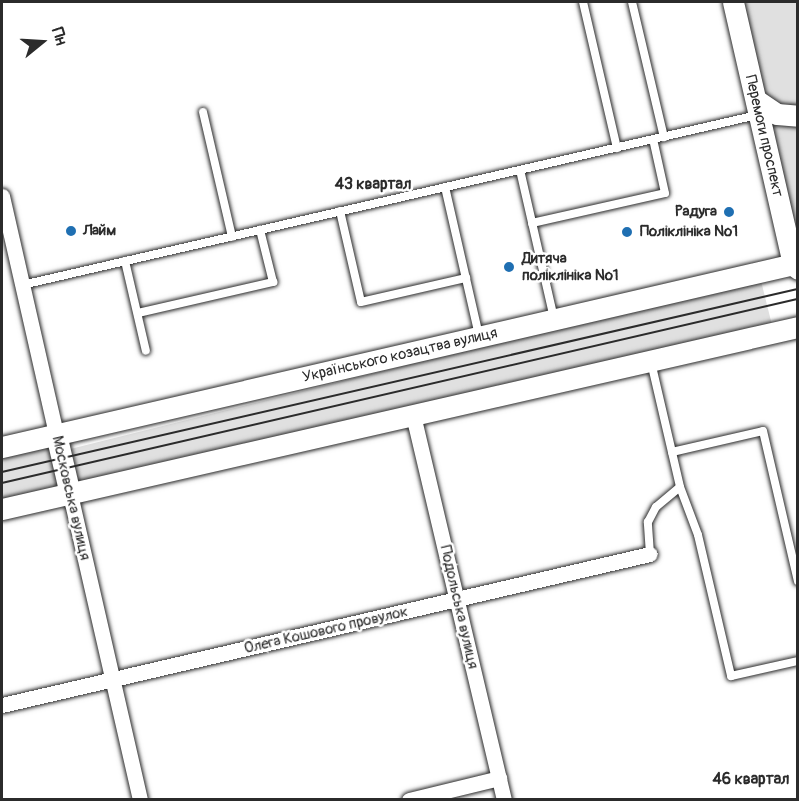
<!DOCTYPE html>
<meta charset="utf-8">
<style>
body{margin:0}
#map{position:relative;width:799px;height:801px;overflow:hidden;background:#fff;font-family:Pangolin,sans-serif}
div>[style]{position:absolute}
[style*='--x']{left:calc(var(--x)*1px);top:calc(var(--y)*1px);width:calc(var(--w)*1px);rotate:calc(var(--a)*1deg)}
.green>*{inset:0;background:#e0e0e0;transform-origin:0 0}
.roads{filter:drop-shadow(0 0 2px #2b2b2b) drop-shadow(0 0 2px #2b2b2b)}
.lane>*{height:8px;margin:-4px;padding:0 4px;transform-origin:4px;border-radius:4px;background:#fff}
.street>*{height:15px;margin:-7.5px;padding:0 7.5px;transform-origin:7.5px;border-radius:7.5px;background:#fff}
.secondary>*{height:21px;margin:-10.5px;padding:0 10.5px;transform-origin:10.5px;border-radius:10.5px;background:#fff}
.tram>*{height:1.5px;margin:-0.75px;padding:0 0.75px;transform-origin:0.75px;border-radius:0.75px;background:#2b2b2b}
.dots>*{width:16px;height:16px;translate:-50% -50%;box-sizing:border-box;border:3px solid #fff;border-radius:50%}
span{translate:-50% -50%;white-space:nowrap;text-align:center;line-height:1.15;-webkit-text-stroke:5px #fff;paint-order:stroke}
.street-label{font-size:15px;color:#2b2b2b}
.poi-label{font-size:15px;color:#2b2b2b;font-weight:700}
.right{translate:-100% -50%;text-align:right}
.left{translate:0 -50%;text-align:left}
.neighbourhood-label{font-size:16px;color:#2b2b2b;font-weight:700}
.frame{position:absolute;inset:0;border:3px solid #2b2b2b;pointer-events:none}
.north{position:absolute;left:12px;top:12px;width:60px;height:60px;-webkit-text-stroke:4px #fff;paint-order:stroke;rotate:72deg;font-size:16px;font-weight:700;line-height:24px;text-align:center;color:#2b2b2b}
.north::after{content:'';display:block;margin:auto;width:21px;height:27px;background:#2b2b2b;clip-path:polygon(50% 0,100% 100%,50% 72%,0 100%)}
</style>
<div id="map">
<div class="green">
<div style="clip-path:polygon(742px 2px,797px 2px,797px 225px,793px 226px)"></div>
<div style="left:760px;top:277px;width:50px;height:715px;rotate:76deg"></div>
<div style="clip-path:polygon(52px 441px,63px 489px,2px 503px,2px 452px)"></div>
</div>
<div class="roads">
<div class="lane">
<div style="--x:583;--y:2;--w:150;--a:76.9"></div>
<div style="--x:632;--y:2;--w:139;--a:76.7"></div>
<div style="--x:203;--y:112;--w:128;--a:76.9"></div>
<div style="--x:520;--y:170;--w:152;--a:77.1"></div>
<div style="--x:445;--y:187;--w:152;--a:77.1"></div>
<div style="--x:340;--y:211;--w:93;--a:77"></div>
<div style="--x:361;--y:302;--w:108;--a:-12.9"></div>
<div style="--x:532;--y:223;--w:136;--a:-12.7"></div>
<div style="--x:665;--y:193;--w:55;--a:-102.5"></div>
<div style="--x:125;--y:261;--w:92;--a:76.9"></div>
<div style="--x:22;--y:285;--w:754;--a:-13.02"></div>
<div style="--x:138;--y:313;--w:139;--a:-12.9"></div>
<div style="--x:273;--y:282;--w:54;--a:-104"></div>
<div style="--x:651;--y:362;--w:128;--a:76.9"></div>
<div style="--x:680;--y:487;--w:51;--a:69.4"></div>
<div style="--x:698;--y:535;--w:145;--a:76.8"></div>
<div style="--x:731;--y:676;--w:69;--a:-12.6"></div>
<div style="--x:672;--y:452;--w:93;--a:-13"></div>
<div style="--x:763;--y:431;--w:154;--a:76.9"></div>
<div style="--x:650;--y:554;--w:32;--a:-94"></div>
<div style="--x:648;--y:522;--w:17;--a:-62"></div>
<div style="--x:656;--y:507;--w:31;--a:-40"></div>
</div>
<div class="street">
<div style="--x:2;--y:196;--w:244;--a:77.2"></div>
<div style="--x:413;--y:415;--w:396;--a:76.7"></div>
<div style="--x:70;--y:494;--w:314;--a:77.1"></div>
<div style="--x:2;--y:705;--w:665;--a:-13.12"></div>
<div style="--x:409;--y:800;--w:93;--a:-13.7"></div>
</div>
<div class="secondary">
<div style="--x:733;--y:2;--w:269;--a:77.1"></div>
<div style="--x:793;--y:264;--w:7;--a:45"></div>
<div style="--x:756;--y:100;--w:25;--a:34"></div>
<div style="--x:777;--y:114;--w:21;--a:5"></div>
<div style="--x:56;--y:434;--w:62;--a:76.9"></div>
<div style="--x:2;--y:447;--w:817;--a:-13.02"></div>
<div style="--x:2;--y:509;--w:817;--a:-12.88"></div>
</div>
</div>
<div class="tram">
<div style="--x:2;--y:472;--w:817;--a:-12.95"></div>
<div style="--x:2;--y:483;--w:817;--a:-13.02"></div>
</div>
<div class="dots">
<div style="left:729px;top:212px;background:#1f6fb2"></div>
<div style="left:71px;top:231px;background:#1f6fb2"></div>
<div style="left:627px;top:232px;background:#1f6fb2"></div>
<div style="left:509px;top:267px;background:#1f6fb2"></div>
</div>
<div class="street-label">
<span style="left:764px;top:136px;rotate:77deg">Перемоги проспект</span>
<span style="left:400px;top:355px;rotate:-13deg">Українського козацтва вулиця</span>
<span style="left:71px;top:498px;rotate:77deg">Московська вулиця</span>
<span style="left:459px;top:607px;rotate:77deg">Подольська вулиця</span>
<span style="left:326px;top:630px;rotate:-13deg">Олега Кошового провулок</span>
</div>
<div class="poi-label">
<span class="right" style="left:717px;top:212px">Радуга</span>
<span class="left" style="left:83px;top:231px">Лайм</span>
<span class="left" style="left:640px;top:232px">Поліклініка №1</span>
<span class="left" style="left:522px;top:267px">Дитяча<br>поліклініка №1</span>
</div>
<div class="neighbourhood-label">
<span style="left:373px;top:184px">43 квартал</span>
<span style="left:751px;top:779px">46 квартал</span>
</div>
<div class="frame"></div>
<div class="north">Пн</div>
</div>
